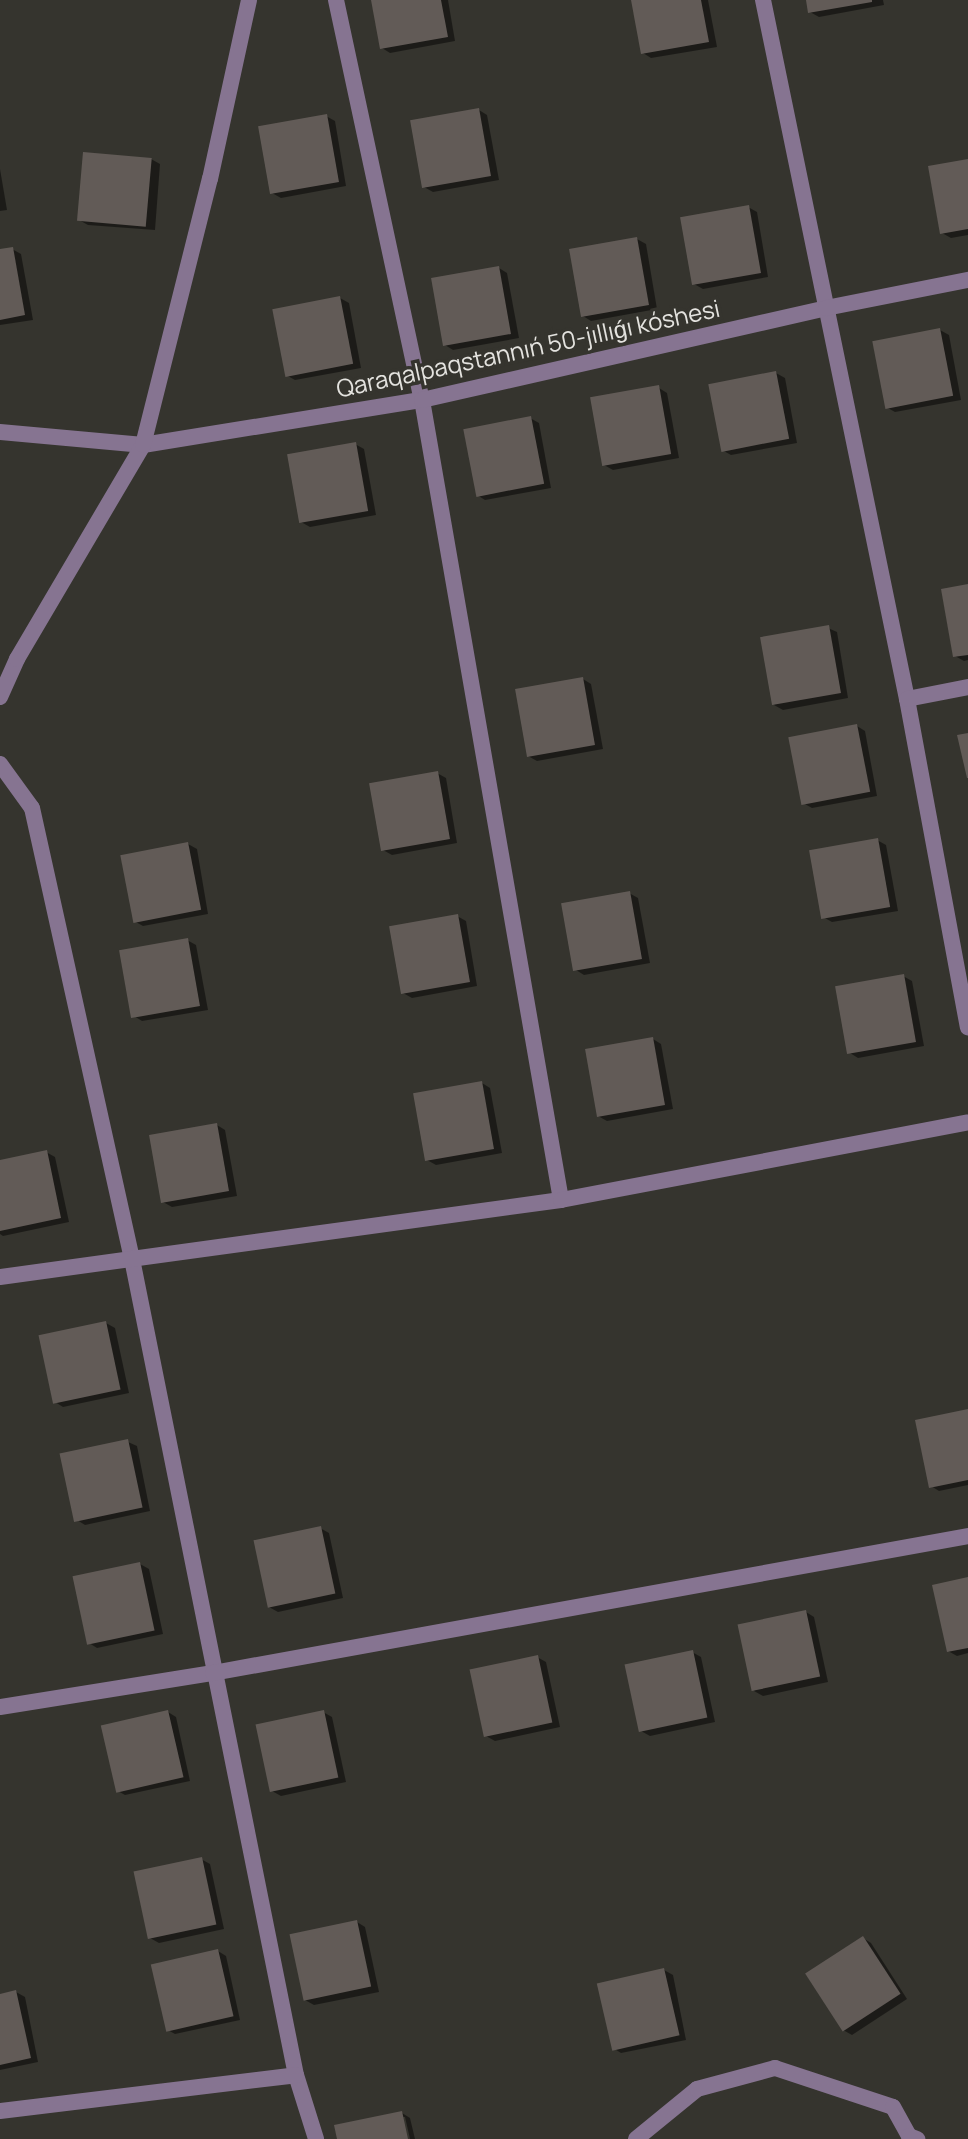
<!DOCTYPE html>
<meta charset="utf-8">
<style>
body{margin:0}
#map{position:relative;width:968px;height:2139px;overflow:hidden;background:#35342e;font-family:Manrope,sans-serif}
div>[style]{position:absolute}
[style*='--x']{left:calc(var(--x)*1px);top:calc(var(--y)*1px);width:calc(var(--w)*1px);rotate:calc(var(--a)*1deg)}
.shadow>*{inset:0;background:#0007}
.building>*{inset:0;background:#625b57;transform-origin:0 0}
.minor>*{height:16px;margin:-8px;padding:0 8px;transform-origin:8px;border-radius:8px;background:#867491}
span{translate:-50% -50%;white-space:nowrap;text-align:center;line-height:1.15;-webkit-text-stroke:7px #35342e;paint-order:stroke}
.street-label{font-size:24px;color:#e4e3df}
</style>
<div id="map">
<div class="shadow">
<div style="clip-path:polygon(373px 0,448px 0,455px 41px,390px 53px,382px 48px)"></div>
<div style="clip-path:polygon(633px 0,708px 0,717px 47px,651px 58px,643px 53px)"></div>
<div style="clip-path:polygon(808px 0,883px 0,884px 5px,819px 17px,810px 12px)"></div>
<div style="clip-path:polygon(479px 110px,487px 115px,499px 180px,433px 192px,424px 187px)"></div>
<div style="clip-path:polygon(326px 116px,335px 121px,346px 186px,281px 198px,272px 193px)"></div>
<div style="clip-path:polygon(151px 159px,160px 164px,155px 230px,88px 225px,79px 220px)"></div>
<div style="clip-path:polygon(968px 161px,968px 235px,951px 238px,942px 233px)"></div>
<div style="clip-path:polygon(0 169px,7px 210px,0 211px)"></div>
<div style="clip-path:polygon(748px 207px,757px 212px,768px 277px,703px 289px,694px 284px)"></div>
<div style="clip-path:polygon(637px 239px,646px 244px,657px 309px,591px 321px,583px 316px)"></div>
<div style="clip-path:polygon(12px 249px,21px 254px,33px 320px,0 325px,0 251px)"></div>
<div style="clip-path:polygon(499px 268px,507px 273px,519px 338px,453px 350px,445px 345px)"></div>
<div style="clip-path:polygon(340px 298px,349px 303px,361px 368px,295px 380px,286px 375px)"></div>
<div style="clip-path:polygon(940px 330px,949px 335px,961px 400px,895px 412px,886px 407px)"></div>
<div style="clip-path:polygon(776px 373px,785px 378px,797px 443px,731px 455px,722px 450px)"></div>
<div style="clip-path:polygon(659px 388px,667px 393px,679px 458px,613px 470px,604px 465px)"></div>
<div style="clip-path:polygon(530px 418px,539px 423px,551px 488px,485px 500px,477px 495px)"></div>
<div style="clip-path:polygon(355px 444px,364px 449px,376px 515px,310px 527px,301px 522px)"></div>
<div style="clip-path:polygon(968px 586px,968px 660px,964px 661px,955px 656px)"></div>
<div style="clip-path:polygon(828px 628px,837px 632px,848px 698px,783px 710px,774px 705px)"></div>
<div style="clip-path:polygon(583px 679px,591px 684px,603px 749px,537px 761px,528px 756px)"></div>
<div style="clip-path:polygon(857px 726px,865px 731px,877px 796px,812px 808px,803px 803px)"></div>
<div style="clip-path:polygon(437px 773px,446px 778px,457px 843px,392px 855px,383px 850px)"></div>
<div style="clip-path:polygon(877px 840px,886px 845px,898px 911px,832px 922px,823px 917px)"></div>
<div style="clip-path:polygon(188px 844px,197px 849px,208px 914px,143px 926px,134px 921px)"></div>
<div style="clip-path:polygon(629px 893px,638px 898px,650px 963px,584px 975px,576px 970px)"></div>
<div style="clip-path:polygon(457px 916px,466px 921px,477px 986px,412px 998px,403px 993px)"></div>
<div style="clip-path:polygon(187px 940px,196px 945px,208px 1010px,142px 1021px,134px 1016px)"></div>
<div style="clip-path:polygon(903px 976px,912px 981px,924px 1046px,858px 1058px,850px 1053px)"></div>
<div style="clip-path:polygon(653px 1039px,661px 1044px,673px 1109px,607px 1121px,598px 1116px)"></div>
<div style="clip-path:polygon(482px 1083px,490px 1088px,502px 1153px,436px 1165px,427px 1160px)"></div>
<div style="clip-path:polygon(217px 1125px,225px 1130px,237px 1196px,172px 1207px,163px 1202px)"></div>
<div style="clip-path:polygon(46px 1152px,55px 1157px,69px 1222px,3px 1236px,0 1234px,0 1162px)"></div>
<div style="clip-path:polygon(106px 1323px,115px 1328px,129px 1393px,63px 1407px,55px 1402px)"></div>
<div style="clip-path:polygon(968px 1411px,968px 1485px,939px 1491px,931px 1486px)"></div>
<div style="clip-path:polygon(128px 1442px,137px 1446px,150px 1511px,85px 1525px,77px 1520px)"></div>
<div style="clip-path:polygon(320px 1528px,329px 1533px,343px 1598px,278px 1612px,269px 1607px)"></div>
<div style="clip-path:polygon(140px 1564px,149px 1569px,163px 1634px,97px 1648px,89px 1643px)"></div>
<div style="clip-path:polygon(968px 1579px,968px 1653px,957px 1656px,948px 1651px)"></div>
<div style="clip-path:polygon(806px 1612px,814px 1617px,828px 1682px,763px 1696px,754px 1691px)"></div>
<div style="clip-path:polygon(692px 1652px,701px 1657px,715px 1722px,650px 1736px,641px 1731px)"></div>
<div style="clip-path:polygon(537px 1657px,546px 1662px,560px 1727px,495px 1741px,486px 1736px)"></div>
<div style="clip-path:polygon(168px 1712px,176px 1717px,190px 1781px,125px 1795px,116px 1790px)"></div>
<div style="clip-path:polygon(323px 1712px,332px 1717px,346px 1782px,281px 1796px,272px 1791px)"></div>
<div style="clip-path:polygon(201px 1859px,210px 1864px,224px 1929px,159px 1943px,150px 1938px)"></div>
<div style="clip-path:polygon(357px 1922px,365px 1927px,379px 1992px,314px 2005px,305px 2000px)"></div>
<div style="clip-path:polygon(863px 1938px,871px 1943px,907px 1999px,852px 2035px,843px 2030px)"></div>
<div style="clip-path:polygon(218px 1951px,226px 1956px,240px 2020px,175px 2034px,166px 2029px)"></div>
<div style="clip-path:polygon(664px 1970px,673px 1975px,686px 2040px,621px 2053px,613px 2048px)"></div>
<div style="clip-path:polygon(16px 1992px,25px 1997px,38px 2062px,0 2070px,0 1996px)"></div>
<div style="clip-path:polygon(402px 2113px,410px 2118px,415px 2139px,410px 2139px,405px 2117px,401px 2117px,406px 2139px,339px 2139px)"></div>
</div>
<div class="building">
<div style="clip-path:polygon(371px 0,441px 0,448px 37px,380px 49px)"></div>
<div style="clip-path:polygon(631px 0,701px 0,709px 42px,641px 54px)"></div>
<div style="clip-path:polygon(806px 0,872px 0,872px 2px,808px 13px)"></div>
<div style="left:479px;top:108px;width:69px;height:70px;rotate:80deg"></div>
<div style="left:327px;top:114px;width:69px;height:70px;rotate:80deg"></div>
<div style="left:83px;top:152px;width:69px;height:69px;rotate:5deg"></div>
<div style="clip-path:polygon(968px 159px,968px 229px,940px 234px,928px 166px)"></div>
<div style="left:749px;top:205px;width:69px;height:70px;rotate:80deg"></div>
<div style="left:637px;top:237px;width:69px;height:69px;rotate:80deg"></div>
<div style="clip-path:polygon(13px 247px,25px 315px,0 320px,0 249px)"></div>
<div style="left:499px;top:266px;width:69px;height:69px;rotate:80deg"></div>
<div style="left:340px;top:296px;width:69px;height:69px;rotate:79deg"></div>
<div style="left:940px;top:328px;width:69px;height:69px;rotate:79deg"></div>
<div style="left:776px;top:371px;width:69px;height:69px;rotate:79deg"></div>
<div style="left:659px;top:385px;width:70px;height:70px;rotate:80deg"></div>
<div style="left:531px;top:416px;width:69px;height:69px;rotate:79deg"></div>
<div style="left:356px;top:442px;width:70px;height:70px;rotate:80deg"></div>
<div style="clip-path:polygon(968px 584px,968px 655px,953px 657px,941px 589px)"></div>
<div style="left:829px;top:625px;width:69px;height:70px;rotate:80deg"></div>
<div style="left:583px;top:677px;width:69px;height:69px;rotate:80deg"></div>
<div style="left:857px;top:724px;width:69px;height:70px;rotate:79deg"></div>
<div style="clip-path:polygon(968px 733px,968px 778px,967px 778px,957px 735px)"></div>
<div style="left:438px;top:771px;width:69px;height:70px;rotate:80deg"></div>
<div style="left:878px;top:838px;width:70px;height:70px;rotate:80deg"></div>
<div style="left:188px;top:842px;width:69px;height:69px;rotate:79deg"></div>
<div style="left:630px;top:891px;width:69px;height:70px;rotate:80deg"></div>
<div style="left:458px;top:914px;width:69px;height:70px;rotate:80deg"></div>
<div style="left:188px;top:938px;width:69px;height:70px;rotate:80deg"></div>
<div style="left:904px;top:974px;width:69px;height:70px;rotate:80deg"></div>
<div style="left:653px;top:1037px;width:69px;height:69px;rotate:80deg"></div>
<div style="left:482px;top:1081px;width:69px;height:70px;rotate:80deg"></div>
<div style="left:217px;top:1123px;width:69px;height:69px;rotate:80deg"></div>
<div style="clip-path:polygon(47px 1150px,61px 1218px,0 1231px,0 1160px)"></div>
<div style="left:106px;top:1321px;width:70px;height:69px;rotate:78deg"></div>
<div style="clip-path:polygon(968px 1409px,968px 1480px,929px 1488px,915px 1420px)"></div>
<div style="left:128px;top:1439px;width:70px;height:70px;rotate:78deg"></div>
<div style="left:321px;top:1526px;width:69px;height:69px;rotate:78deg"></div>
<div style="left:140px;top:1562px;width:70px;height:69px;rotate:78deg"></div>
<div style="clip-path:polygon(968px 1577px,968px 1648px,947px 1652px,932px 1585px)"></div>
<div style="left:806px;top:1610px;width:68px;height:70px;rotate:78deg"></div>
<div style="left:693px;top:1650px;width:69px;height:70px;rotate:78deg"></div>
<div style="left:538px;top:1655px;width:69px;height:70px;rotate:78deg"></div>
<div style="left:168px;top:1710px;width:69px;height:69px;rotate:77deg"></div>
<div style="left:324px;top:1710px;width:69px;height:70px;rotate:78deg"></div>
<div style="left:202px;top:1857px;width:69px;height:70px;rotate:78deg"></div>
<div style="left:357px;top:1920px;width:68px;height:69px;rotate:78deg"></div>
<div style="left:863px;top:1936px;width:69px;height:69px;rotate:57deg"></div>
<div style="left:218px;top:1949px;width:69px;height:69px;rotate:77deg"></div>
<div style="left:664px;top:1968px;width:69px;height:69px;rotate:77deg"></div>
<div style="clip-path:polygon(16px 1990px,31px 2058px,0 2065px,0 1994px)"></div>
<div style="clip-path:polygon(402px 2111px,408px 2139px,337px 2139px,334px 2125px)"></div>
</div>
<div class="minor">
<div style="--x:336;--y:0;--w:409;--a:77.9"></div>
<div style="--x:422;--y:400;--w:812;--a:80.14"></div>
<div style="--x:763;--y:0;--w:714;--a:78.36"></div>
<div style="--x:907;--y:699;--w:334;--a:79.5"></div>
<div style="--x:0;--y:432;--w:144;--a:5.2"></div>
<div style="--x:143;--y:445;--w:283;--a:-9.2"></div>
<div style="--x:422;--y:400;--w:414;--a:-12.8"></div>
<div style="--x:826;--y:308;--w:145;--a:-11.2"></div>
<div style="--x:0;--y:697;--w:42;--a:-65.9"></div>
<div style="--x:17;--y:659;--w:248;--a:-59.5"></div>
<div style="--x:143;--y:445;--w:274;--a:-75.9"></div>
<div style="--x:210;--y:179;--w:183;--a:-77.7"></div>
<div style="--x:907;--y:699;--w:62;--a:-11.1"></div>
<div style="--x:0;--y:764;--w:54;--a:54"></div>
<div style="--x:32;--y:808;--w:462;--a:77.5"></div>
<div style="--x:132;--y:1259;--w:832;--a:78.64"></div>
<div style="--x:296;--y:2075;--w:67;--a:72.6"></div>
<div style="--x:0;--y:1277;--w:566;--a:-7.82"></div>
<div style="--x:561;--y:1200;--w:414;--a:-10.8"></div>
<div style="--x:0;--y:1707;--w:216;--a:-9.1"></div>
<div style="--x:213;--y:1673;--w:767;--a:-10.28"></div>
<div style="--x:0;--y:2111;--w:298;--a:-6.9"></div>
<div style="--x:636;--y:2139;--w:79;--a:-39.3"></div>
<div style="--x:697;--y:2089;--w:81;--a:-15.1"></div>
<div style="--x:775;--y:2068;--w:124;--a:18.3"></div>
<div style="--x:893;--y:2107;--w:33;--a:61"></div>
<div style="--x:909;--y:2136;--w:9;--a:21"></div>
</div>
<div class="street-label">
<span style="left:528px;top:348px;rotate:-12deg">Qaraqalpaqstannıń 50-jıllıǵı kóshesi</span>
</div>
</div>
